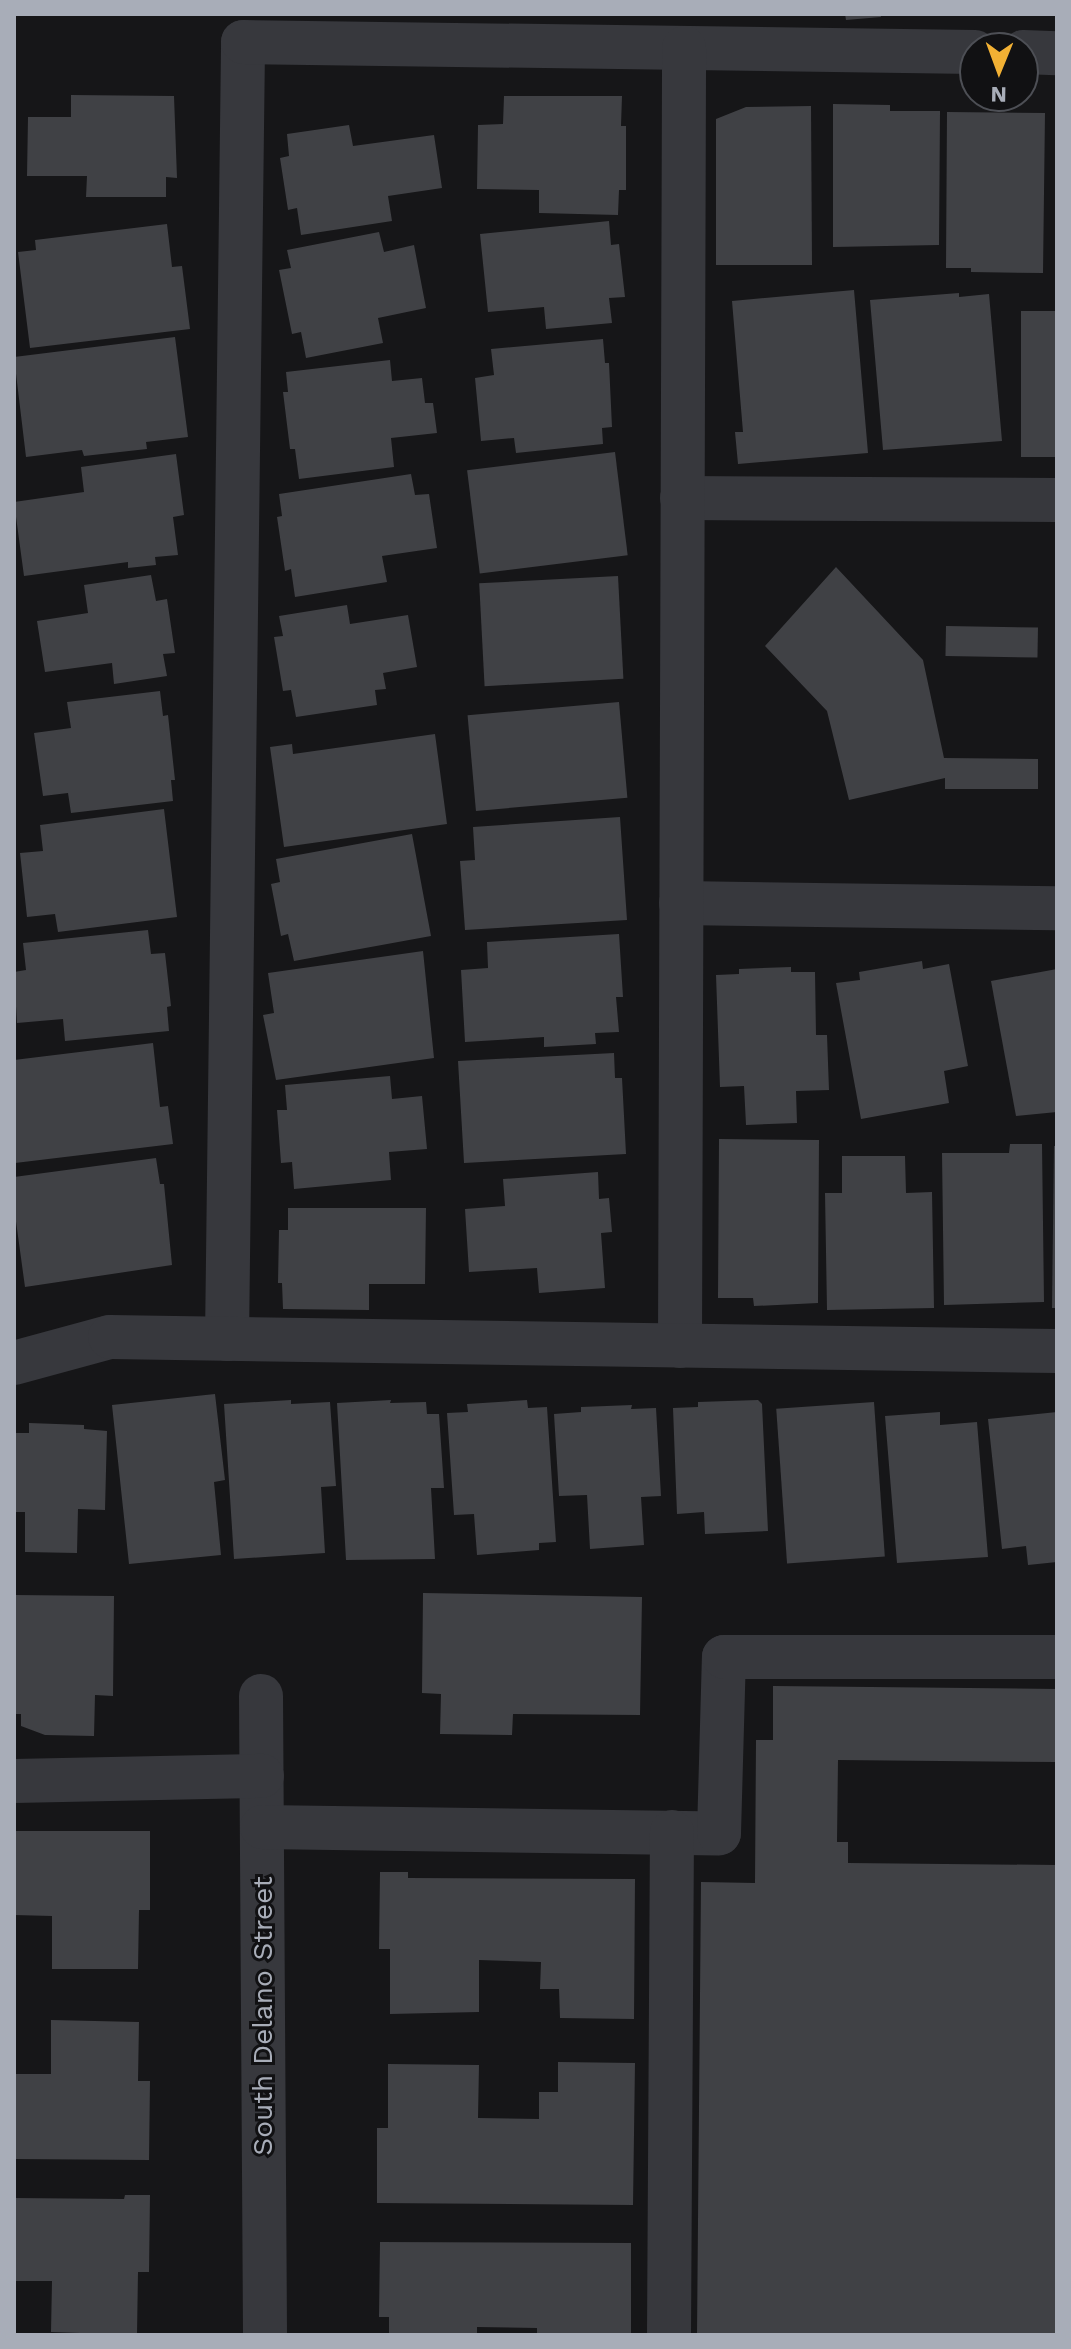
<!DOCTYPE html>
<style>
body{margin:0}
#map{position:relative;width:1071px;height:2349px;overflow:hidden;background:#161618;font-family:"Work Sans",sans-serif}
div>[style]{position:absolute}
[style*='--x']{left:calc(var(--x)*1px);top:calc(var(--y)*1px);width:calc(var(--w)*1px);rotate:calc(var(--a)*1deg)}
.building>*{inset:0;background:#404145;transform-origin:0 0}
.minor>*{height:44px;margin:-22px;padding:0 22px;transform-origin:22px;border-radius:22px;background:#37383d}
span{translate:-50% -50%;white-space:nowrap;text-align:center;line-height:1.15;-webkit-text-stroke:6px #111113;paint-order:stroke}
.street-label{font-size:28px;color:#a8adb8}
.frame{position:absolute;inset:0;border:16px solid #a8adb8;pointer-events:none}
.north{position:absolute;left:959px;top:32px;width:80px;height:80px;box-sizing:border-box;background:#111113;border:2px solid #4d4f55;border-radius:50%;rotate:181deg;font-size:22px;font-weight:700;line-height:32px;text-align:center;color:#a8adb8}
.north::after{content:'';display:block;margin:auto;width:28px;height:36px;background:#f2b134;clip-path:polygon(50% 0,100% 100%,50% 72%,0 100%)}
</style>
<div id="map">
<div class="building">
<div style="clip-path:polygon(845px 14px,880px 14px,881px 17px,846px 20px)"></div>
<div style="clip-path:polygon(71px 95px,174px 96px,177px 178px,166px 177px,166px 197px,86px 197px,87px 176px,27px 176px,28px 117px,71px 117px)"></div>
<div style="clip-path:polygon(504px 96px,622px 96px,621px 126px,626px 126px,626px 190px,619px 190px,618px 215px,539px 213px,539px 190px,477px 189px,478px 125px,503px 124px)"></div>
<div style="clip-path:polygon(833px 104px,890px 105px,890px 111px,940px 111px,939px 245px,833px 247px)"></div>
<div style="clip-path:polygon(811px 106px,812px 265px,716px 265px,716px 119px,746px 107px)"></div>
<div style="clip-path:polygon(947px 112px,1045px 113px,1043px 273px,971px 272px,971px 268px,946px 268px)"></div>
<div style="clip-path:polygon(349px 125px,353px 146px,434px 135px,442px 188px,388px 196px,392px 221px,301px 235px,297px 208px,288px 210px,280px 158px,289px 156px,287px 134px)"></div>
<div style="clip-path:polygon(609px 221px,611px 245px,619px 244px,625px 297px,609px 298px,612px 323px,546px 329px,544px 307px,488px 312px,480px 234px)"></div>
<div style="clip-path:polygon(167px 224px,172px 267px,182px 266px,190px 329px,30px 348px,18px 252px,36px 250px,35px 240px)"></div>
<div style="clip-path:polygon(379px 232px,384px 252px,414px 245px,426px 308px,378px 318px,383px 343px,306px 358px,301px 332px,292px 334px,279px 270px,291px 268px,287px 250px)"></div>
<div style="clip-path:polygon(854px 290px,868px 453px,738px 464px,735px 432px,743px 432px,732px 301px)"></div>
<div style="clip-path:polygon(959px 293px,959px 297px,989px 294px,1002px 441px,883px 450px,870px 300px)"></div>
<div style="left:1021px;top:311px;width:36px;height:146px"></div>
<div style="clip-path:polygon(175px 337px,188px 437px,146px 442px,147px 449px,84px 456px,82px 450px,26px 457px,14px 357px)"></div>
<div style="clip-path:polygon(603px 339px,605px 363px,609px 363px,612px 427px,602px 428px,603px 444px,516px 453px,514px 438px,481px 441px,475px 378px,494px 375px,491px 349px)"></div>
<div style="clip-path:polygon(390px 360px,392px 381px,422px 378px,425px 403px,433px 403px,437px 433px,391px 438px,394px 467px,299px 479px,295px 449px,290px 449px,283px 392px,288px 392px,286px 372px)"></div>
<div style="left:615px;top:452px;width:104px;height:149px;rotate:83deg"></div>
<div style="clip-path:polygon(176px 454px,184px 515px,173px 517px,178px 555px,155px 557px,156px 565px,128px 568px,128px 562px,24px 576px,14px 502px,84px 492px,81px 467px)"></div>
<div style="clip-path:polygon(411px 474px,415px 495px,429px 494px,437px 548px,382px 556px,387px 582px,295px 597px,291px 569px,285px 571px,277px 517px,282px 516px,279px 494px)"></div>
<div style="clip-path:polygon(836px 567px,923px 660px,944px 758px,1038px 759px,1038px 789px,945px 789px,945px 778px,849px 800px,827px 711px,765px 646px)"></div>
<div style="clip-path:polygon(151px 575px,156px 601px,167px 599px,175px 653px,163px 654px,167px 676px,114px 684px,112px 663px,45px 672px,37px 621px,88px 613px,84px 585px)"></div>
<div style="left:618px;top:576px;width:103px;height:139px;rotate:87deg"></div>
<div style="clip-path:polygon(347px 605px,350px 624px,408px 615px,417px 667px,383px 673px,386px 689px,375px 690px,377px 705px,296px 717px,291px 690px,283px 691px,274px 637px,283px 636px,279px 616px)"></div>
<div style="left:946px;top:626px;width:92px;height:30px;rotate:1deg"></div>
<div style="clip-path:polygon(160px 691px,163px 716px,168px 715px,175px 780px,171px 780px,173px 801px,71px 813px,68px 793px,43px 796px,34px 733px,71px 728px,67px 702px)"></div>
<div style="left:619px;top:702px;width:96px;height:152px;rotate:85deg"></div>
<div style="clip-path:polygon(435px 734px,447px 824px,284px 847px,270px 747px,292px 744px,293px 754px)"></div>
<div style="clip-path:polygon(164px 809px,177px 917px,58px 932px,55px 914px,27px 917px,20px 853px,43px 851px,40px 825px)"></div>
<div style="clip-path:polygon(620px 817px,627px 920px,465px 930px,460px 861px,475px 860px,473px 827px)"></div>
<div style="clip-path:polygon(412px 834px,431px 936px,294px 961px,288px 934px,281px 936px,271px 884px,280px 882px,276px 859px)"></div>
<div style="clip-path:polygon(148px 930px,151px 954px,165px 953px,171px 1006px,167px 1007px,169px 1031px,65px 1041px,63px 1019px,17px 1023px,14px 972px,26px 970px,23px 943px)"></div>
<div style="clip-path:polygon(619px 934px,623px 997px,616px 997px,619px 1032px,595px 1033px,596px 1044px,544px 1047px,544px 1037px,465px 1042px,461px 970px,488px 968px,487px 942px)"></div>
<div style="clip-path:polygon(423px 951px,434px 1058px,276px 1080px,263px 1015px,274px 1013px,268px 973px)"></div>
<div style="clip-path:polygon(922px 961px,923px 969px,949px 964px,968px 1066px,944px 1071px,949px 1103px,861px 1119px,836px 983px,860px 980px,859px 972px)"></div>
<div style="clip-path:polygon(791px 967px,791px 972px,815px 972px,816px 1035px,827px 1035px,829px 1090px,796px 1091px,797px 1123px,746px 1125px,744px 1086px,720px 1087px,716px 975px,739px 974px,739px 969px)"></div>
<div style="clip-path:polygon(1057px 969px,1057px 1112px,1016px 1116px,991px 981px)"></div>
<div style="clip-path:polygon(153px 1043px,160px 1107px,168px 1106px,173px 1144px,15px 1163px,14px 1060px)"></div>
<div style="clip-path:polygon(614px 1053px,615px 1078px,622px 1078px,626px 1154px,464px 1163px,458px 1061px)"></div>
<div style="clip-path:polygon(390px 1076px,392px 1099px,422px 1096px,427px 1149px,389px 1152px,391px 1180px,294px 1189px,292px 1162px,281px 1163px,277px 1110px,287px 1110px,285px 1085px)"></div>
<div style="clip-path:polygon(719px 1139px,819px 1140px,818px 1303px,754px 1306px,753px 1298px,718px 1298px)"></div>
<div style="clip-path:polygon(1010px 1144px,1042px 1144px,1044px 1302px,944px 1305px,942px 1153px,1009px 1153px)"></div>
<div style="clip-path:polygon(1054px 1146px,1057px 1146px,1057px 1308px,1052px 1308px)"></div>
<div style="clip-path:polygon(842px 1156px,905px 1156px,906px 1193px,932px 1192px,934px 1308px,827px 1310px,825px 1193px,842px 1193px)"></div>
<div style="clip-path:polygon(156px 1158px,160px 1184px,164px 1184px,172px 1265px,25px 1287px,14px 1207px,14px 1177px)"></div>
<div style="clip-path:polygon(598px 1172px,599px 1199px,609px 1198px,612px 1232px,601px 1233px,605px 1288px,539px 1293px,537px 1268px,469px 1272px,465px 1209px,505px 1206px,503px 1179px)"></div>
<div style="clip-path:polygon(288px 1208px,426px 1208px,425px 1284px,369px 1284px,369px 1310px,283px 1309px,282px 1283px,278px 1283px,279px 1230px,288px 1230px)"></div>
<div style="clip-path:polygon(215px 1394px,225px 1480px,214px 1482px,221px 1555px,129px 1564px,112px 1405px)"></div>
<div style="clip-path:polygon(291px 1400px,291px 1404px,330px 1402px,336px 1486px,321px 1487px,325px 1553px,234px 1559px,224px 1404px)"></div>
<div style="clip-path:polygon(391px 1400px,390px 1403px,426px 1402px,427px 1414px,439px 1414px,444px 1488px,431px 1488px,435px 1559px,346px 1560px,337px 1403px)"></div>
<div style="clip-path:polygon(527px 1400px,528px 1408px,547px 1407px,556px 1542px,539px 1543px,539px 1550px,477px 1555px,474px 1514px,454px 1515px,447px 1413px,468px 1412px,467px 1404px)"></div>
<div style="clip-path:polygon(758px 1400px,762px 1404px,768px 1531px,705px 1534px,704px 1512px,677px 1514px,673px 1408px,698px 1407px,698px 1402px)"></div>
<div style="left:874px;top:1402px;width:155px;height:98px;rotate:86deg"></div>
<div style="clip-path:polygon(632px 1405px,631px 1409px,656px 1408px,661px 1496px,641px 1497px,644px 1545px,590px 1549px,587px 1495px,559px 1496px,554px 1414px,581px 1412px,581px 1407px)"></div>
<div style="clip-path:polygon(940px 1412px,940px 1425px,977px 1422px,988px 1557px,897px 1563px,885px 1416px)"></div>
<div style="clip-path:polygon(1057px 1412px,1057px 1562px,1028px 1565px,1026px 1546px,1002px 1549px,988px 1419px)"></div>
<div style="clip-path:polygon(29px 1423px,84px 1425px,84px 1429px,107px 1431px,105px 1510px,78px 1509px,77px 1553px,25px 1552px,25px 1512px,14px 1512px,14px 1433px,29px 1433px)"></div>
<div style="clip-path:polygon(423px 1593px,642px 1597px,640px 1715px,513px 1714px,512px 1735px,440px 1734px,441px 1694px,422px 1693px)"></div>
<div style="clip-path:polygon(14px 1595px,114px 1596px,113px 1696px,95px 1695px,94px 1736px,45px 1735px,21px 1726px,21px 1714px,14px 1714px)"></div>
<div style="clip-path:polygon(773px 1686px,1057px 1689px,1057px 1762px,838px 1760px,837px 1842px,848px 1842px,848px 1863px,1057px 1865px,1057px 2335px,697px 2335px,701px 1882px,755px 1883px,756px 1740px,773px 1740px)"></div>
<div style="clip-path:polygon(14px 1831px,150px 1831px,150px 1910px,139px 1910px,138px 1969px,52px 1969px,52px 1916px,14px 1915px)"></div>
<div style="clip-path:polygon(380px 1872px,408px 1872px,408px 1878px,635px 1879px,634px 2019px,560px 2018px,559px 1989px,540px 1989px,541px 1962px,479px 1960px,479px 2012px,390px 2014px,390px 1949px,379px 1949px)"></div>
<div style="clip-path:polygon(51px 2020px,139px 2022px,138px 2081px,150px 2081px,149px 2160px,14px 2159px,14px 2074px,51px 2074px)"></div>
<div style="clip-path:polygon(558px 2062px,635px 2063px,633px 2205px,377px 2203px,377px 2128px,388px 2128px,388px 2064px,479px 2065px,478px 2118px,539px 2119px,539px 2092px,558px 2092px)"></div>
<div style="clip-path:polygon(125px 2195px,150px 2195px,149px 2272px,138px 2272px,137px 2335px,51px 2332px,52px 2281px,14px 2281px,14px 2198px,124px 2199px)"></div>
<div style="clip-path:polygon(380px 2242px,631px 2243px,631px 2335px,537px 2335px,537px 2328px,477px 2327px,477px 2335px,389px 2335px,389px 2317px,379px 2317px)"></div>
</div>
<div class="minor">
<div style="--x:1023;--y:52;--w:34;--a:2"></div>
<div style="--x:682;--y:498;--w:375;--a:0.3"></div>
<div style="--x:681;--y:903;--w:376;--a:0.8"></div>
<div style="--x:227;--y:1339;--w:1297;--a:-89.29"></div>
<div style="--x:243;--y:42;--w:732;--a:0.78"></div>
<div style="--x:680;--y:1346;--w:1298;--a:-89.82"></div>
<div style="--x:14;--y:1363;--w:99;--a:-15.2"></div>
<div style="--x:110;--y:1337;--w:947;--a:0.85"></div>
<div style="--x:261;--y:1696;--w:639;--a:89.64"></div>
<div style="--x:14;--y:1781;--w:248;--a:-1.2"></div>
<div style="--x:262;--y:1827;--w:457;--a:0.8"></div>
<div style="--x:719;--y:1833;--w:176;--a:-88.4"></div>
<div style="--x:724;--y:1657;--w:333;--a:0"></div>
<div style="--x:669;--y:2335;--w:503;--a:-89.66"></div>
</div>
<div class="street-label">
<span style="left:263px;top:2016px;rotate:-90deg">South Delano Street</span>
</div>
<div class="frame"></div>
<div class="north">N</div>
</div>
